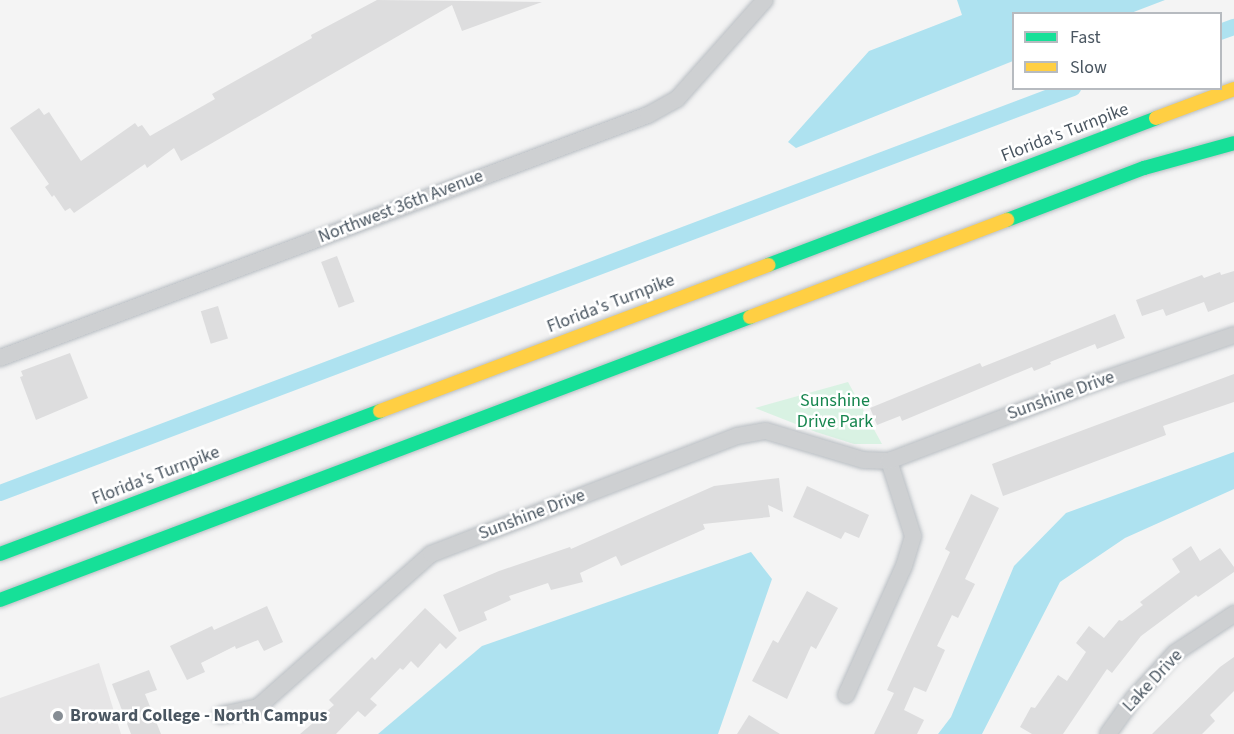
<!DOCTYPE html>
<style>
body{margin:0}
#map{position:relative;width:1234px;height:734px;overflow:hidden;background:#f4f4f4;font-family:"Source Sans 3",sans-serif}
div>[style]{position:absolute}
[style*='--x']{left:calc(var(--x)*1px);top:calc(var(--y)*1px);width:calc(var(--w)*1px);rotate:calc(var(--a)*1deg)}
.education>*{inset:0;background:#e6e5e6}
.green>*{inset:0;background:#d9f2e3}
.water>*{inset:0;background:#aee2f0}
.canal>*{height:16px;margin:-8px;padding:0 8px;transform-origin:8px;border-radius:8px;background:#aee2f0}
.building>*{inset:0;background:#ddddde;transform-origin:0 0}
.roads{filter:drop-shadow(0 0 2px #b9bec3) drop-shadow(0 0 2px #b9bec3)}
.street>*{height:16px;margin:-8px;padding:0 8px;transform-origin:8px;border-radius:8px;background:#ced0d2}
.fast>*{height:14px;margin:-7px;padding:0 7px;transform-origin:7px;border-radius:7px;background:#16e098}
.slow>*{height:14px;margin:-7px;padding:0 7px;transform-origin:7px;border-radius:7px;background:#ffcf43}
.dots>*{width:16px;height:16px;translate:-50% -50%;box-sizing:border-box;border:3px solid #fff;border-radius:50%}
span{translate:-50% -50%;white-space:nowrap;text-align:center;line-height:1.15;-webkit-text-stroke:5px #fff;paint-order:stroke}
.street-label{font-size:18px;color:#4a5661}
.park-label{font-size:18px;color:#17864f}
.poi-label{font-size:18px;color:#4a5661;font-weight:700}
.left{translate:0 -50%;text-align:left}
.legend{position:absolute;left:1012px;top:12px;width:210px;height:78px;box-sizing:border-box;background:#fff;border:2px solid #b7bbc0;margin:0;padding:8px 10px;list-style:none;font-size:18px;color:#4a5661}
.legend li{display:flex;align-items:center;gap:12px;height:30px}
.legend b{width:30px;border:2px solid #b7bbc0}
</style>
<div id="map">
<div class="education">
<div style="clip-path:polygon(99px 663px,121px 734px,0 734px,0 698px)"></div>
</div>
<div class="green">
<div style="clip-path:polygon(848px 382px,882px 444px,854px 444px,816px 432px,755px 408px)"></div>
</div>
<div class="water">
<div style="clip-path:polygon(957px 0,1165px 0,1131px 13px,1014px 14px,1013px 61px,796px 148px,788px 142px,869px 51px,962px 15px)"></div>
<div style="clip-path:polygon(1234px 452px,1234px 489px,1125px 538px,1060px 582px,982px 734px,938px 734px,951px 717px,1014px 566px,1066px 513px)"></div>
<div style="clip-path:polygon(751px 552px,772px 579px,718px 734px,378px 734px,482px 646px)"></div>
</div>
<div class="canal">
<div style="--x:1220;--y:32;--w:15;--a:-20"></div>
<div style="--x:0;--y:493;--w:1147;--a:-20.68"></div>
</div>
<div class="building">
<div style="clip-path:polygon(377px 0,542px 2px,462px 31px,452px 5px,181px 161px,174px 148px,147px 168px,145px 164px,74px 213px,70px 208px,65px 211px,54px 195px,52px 197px,45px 187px,49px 184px,10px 128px,39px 108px,44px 115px,49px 112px,81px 161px,135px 123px,138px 127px,142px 125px,150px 136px,215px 99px,212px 94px,312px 38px,311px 35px)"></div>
<div style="left:337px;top:256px;width:49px;height:17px;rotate:69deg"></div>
<div style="clip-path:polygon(1234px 271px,1234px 302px,1208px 312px,1204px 302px,1166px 316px,1163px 309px,1142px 316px,1136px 300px,1202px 275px,1204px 278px,1220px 272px,1221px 275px)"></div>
<div style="left:218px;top:306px;width:34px;height:18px;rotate:73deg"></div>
<div style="clip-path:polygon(1115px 314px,1125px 338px,1097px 349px,1095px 344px,1050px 362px,1051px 364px,1034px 371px,1032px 367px,902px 421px,900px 416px,877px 425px,870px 408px,980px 363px,982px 367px)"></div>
<div style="clip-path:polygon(70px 353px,88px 398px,36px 420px,20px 377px,23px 376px,21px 371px)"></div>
<div style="clip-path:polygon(1234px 374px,1234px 402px,1163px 426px,1166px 435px,1003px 496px,992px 464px)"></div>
<div style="clip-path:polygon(779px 478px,783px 512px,768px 505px,770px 517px,703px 524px,705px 529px,621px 566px,616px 556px,580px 573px,583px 582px,551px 590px,548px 583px,509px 596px,511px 600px,484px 612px,487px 620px,459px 632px,443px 595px,499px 571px,570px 547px,571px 549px,714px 486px)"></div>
<div style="clip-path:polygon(807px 486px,869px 515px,859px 538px,845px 532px,841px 539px,793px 517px)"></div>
<div style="clip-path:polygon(971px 494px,999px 508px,965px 579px,975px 584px,958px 618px,952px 615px,937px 646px,945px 650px,926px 692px,914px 687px,904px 710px,924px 720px,917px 734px,874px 734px,894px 693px,887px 690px,950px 552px,945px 549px)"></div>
<div style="clip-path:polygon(1191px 546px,1200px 561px,1220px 548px,1234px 567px,1234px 572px,1198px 597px,1196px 595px,1141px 636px,1112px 673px,1107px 669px,1063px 734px,1032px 734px,1020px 727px,1031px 707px,1035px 708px,1058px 675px,1067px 681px,1086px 652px,1076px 643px,1089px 626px,1104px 638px,1119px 620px,1122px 621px,1143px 605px,1140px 602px,1180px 572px,1172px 559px)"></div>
<div style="clip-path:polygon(807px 591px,838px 608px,816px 649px,811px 646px,787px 699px,752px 681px,773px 640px,778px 643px)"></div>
<div style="clip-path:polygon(267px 606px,283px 642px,264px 651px,258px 640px,236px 649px,235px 646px,201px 663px,205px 672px,187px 680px,170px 646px,212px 626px,214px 630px)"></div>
<div style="clip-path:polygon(425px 608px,457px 638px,446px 649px,440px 643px,418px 668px,411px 661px,403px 670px,400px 668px,370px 699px,377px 705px,365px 717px,358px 711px,336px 734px,300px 734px,334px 705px,329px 700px,372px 657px,375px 660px)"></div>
<div style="clip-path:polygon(1234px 657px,1234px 691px,1210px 715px,1215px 721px,1202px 734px,1152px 734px,1220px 667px)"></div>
<div style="clip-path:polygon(149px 670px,157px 690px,145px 694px,161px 734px,131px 734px,112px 684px)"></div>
<div style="clip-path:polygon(749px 715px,780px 734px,737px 734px)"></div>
</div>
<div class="roads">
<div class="street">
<div style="--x:0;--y:358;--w:692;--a:-20.56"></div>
<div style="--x:648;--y:115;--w:33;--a:-29"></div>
<div style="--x:677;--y:99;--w:132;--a:-48.4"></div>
<div style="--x:846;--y:695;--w:141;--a:-65.8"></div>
<div style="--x:904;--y:566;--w:31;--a:-73"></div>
<div style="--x:913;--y:536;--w:79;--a:-107.7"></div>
<div style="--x:221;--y:715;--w:38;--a:-12"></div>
<div style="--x:258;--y:707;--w:231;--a:-41.5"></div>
<div style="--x:431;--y:554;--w:328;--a:-21.1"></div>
<div style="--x:737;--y:436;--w:29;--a:-10"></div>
<div style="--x:766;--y:431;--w:101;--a:16.6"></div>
<div style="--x:863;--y:460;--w:26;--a:2"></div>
<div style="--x:889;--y:461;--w:219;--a:-20.8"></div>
<div style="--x:1094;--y:383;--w:148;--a:-18.9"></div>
<div style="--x:1108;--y:734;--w:43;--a:-54.5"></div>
<div style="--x:1133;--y:699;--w:62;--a:-47.6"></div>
<div style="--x:1175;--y:653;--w:71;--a:-33.5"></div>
</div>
<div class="fast">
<div style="--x:1007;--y:220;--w:147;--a:-20.8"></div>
<div style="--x:1144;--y:168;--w:93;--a:-15.5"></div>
<div style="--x:768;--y:265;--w:415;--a:-20.7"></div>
<div style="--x:0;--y:554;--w:406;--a:-20.6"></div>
<div style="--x:0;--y:600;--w:802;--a:-20.67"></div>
</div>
<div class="slow">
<div style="--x:1156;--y:118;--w:83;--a:-20.4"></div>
<div style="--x:750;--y:317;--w:275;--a:-20.7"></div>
<div style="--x:380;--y:411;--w:415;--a:-20.6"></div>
</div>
</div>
<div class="dots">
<div style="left:58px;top:716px;background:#868d94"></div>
</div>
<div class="street-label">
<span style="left:1065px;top:133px;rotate:-21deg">Florida's Turnpike</span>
<span style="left:401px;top:207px;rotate:-21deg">Northwest 36th Avenue</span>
<span style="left:611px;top:304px;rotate:-21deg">Florida's Turnpike</span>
<span style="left:1061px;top:396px;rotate:-20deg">Sunshine Drive</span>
<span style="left:156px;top:476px;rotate:-21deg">Florida's Turnpike</span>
<span style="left:532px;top:515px;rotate:-21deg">Sunshine Drive</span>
<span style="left:1153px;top:681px;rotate:-47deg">Lake Drive</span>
</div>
<div class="park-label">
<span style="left:835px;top:412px">Sunshine<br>Drive Park</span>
</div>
<div class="poi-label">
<span class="left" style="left:70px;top:716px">Broward College - North Campus</span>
</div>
<ul class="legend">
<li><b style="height:8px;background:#16e098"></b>Fast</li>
<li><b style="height:8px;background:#ffcf43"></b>Slow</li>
</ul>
</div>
